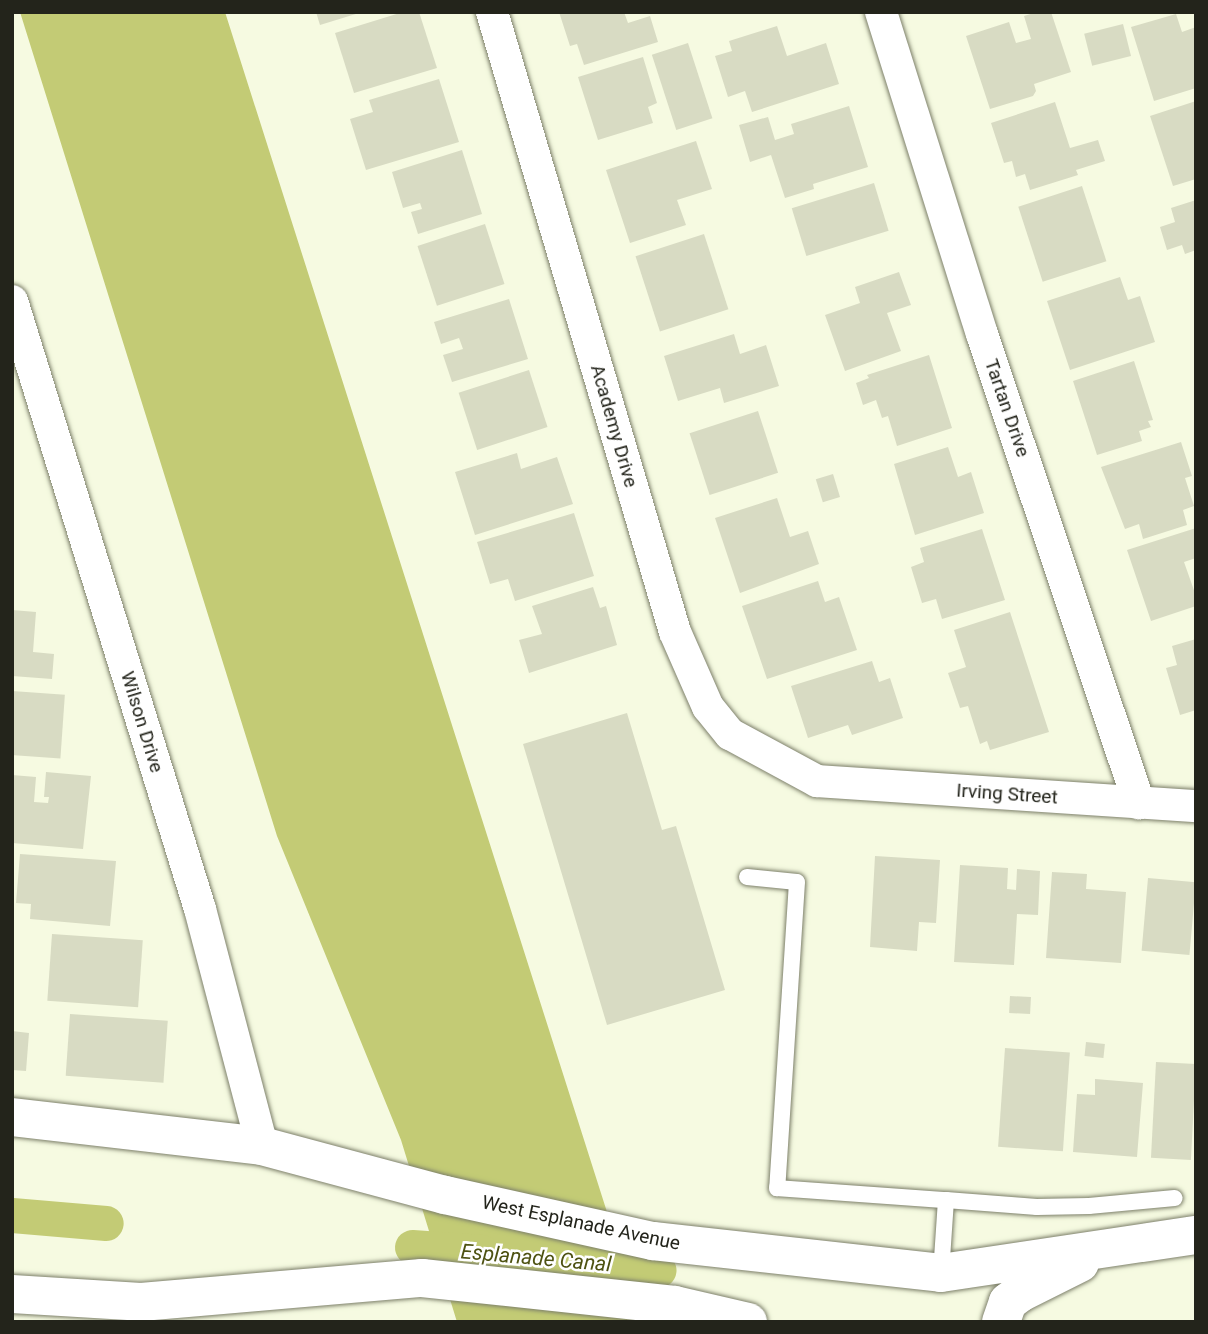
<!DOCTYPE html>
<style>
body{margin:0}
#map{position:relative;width:1208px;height:1334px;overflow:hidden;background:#f6fae1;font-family:Roboto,sans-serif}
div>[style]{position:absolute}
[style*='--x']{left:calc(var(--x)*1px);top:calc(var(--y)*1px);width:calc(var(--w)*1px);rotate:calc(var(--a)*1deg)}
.water>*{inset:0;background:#c3cb75}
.canal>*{height:35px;margin:-17.5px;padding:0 17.5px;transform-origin:17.5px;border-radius:17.5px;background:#c3cb75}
.building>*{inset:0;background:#d8dbc3;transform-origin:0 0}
.roads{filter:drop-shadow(0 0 2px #7d806a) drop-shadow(0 0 2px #7d806a)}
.service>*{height:16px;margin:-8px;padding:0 8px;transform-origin:8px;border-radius:8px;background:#fff}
.minor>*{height:32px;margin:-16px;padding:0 16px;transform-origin:16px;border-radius:16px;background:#fff}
.secondary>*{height:38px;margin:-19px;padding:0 19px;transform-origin:19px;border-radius:19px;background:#fff}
span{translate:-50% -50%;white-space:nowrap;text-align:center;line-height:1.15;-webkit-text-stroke:5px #fff;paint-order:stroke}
.street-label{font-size:19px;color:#23241b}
.water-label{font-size:21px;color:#4e5212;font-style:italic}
.frame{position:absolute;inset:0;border:14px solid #23241b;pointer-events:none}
</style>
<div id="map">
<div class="water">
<div style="clip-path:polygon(20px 12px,225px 12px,642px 1322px,457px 1322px,401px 1140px,277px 836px)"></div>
</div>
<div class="canal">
<div style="--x:12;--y:1215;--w:94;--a:4.9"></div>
<div style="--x:412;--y:1247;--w:70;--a:4.1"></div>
<div style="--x:576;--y:1261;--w:83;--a:6.2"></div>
</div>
<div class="building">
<div style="clip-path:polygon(316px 12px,359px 12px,359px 13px,320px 25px)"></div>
<div style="clip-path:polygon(403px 12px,419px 12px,437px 68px,354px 93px,335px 33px)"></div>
<div style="clip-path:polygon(559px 12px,624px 12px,628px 23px,650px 16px,658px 42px,584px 65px,577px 44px,570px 46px)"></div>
<div style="clip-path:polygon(1037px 12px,1051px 12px,1071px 72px,1034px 84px,1036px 91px,1033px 96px,990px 109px,966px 36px,1009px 22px,1016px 43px,1031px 39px,1024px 16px)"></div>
<div style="clip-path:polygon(1176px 14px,1182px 32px,1196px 27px,1196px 88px,1154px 101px,1131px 27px)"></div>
<div style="left:1123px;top:24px;width:33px;height:40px;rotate:76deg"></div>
<div style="clip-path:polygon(777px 26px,787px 56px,826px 43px,839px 84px,752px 112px,745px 91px,728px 97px,715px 56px,732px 51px,729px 41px)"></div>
<div style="left:688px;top:43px;width:79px;height:38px;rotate:72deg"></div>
<div style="clip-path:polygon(643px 57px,657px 103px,648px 107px,653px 123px,598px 140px,578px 77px)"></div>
<div style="clip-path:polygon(439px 79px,459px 142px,366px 170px,350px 119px,373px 112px,369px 100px)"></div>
<div style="clip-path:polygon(1196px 101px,1196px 179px,1173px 186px,1150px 116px)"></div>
<div style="clip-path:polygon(1055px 102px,1070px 148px,1098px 140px,1105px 161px,1076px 170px,1078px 175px,1030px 190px,1025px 174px,1016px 177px,1012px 161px,1004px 163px,991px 123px)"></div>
<div style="clip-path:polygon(849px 106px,868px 167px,813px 184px,814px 189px,785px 198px,771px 155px,750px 162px,739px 125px,768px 117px,775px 140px,794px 134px,791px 124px)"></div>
<div style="clip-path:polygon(696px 141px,712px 189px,677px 200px,686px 225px,630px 243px,606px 170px)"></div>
<div style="clip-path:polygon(462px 150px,482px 214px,418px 234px,411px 212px,422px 209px,420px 203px,403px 208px,392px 172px)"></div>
<div style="left:874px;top:183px;width:50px;height:86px;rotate:73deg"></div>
<div style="left:1082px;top:186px;width:79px;height:67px;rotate:72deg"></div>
<div style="clip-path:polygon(1196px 200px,1196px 250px,1185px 254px,1182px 245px,1167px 250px,1160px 227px,1175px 222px,1171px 208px)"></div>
<div style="left:485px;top:224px;width:63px;height:71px;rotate:72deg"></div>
<div style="left:704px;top:234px;width:79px;height:72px;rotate:72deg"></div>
<div style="clip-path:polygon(899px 272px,911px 305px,887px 313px,901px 351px,845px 371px,825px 315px,860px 303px,855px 287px)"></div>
<div style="clip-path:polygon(1120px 277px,1128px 300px,1140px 296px,1155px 342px,1070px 370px,1047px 301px)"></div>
<div style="clip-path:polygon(509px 299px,528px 359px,452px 382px,443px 355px,463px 349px,459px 338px,441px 344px,434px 322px)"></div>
<div style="clip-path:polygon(734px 334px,740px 354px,766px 345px,779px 386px,724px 403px,720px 388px,678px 401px,664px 356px)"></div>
<div style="clip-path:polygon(929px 355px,952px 428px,897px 446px,888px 416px,882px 418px,876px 400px,863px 405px,856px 383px,869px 378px,867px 375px)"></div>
<div style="clip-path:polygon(1134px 361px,1153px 420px,1148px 421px,1151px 427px,1139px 431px,1142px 441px,1097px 455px,1073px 381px)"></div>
<div style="left:529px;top:370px;width:60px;height:74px;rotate:72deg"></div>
<div style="left:758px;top:411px;width:65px;height:72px;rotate:72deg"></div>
<div style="clip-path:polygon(1181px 442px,1192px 476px,1185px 478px,1194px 506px,1183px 510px,1187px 525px,1143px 539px,1139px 524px,1125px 529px,1101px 467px)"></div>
<div style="clip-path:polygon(948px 447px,958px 477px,971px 472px,984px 513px,915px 535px,894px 464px)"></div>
<div style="clip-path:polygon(517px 453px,521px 469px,557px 457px,573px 504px,475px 535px,455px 472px)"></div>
<div style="left:833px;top:474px;width:24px;height:18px;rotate:73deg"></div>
<div style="clip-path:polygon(777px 498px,790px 537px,808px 531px,819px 564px,740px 593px,715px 518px)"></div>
<div style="clip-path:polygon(574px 513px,594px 576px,515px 601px,508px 579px,490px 584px,477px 542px)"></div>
<div style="clip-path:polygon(1196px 528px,1196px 558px,1184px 562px,1196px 596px,1196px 606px,1151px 621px,1127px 550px)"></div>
<div style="clip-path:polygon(982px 529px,1005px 600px,942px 619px,936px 599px,922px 603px,911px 567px,924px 562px,920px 548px)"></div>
<div style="clip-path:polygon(818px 581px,825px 602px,839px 597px,857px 650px,767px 679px,742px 606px)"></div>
<div style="clip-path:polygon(593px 587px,600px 608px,606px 606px,617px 645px,529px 673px,519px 640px,542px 634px,532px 606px)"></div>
<div style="clip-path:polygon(12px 610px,36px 612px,33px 652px,54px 654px,52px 679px,12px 676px)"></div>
<div style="clip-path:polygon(1010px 612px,1049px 732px,990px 750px,987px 741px,980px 744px,968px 706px,960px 708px,948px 673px,966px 667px,954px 630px)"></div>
<div style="clip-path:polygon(1196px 639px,1196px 710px,1180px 715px,1166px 668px,1177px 665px,1172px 646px)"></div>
<div style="clip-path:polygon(872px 661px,879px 682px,890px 678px,903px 718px,852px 735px,848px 725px,808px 738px,791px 686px)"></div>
<div style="left:12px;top:691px;width:53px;height:64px;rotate:4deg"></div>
<div style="clip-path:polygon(627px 713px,662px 830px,676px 826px,725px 990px,607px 1025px,523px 744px)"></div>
<div style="clip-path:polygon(46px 772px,91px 776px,83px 849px,12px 843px,12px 775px,36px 777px,34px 802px,48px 803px,49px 797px,44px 797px)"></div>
<div style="clip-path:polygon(20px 854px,116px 861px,110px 926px,30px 919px,31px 904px,16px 903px)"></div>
<div style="clip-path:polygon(875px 856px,940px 860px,936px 923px,919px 922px,917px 951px,870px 947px)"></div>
<div style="clip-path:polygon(960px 865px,1008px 868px,1007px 889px,1016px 890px,1017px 869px,1040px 871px,1038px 915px,1017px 914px,1014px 965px,954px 962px)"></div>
<div style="clip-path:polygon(1052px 872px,1087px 874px,1086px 889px,1126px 892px,1121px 963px,1046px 958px)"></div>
<div style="left:1148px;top:878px;width:48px;height:73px;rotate:5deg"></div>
<div style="left:52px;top:934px;width:91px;height:67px;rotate:4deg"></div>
<div style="left:1010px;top:996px;width:21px;height:17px;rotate:3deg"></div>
<div style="left:70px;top:1014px;width:98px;height:62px;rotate:4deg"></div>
<div style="clip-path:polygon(12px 1031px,29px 1033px,26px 1071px,12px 1070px)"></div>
<div style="left:1086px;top:1042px;width:19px;height:14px;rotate:6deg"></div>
<div style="left:1005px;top:1048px;width:65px;height:99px;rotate:4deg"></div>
<div style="left:1156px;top:1062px;width:40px;height:96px;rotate:3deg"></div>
<div style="clip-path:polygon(1095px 1079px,1143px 1083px,1137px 1157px,1073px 1152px,1077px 1094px,1095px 1095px)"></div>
</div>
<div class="roads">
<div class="service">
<div style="--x:747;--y:877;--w:50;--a:5.7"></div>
<div style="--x:797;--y:882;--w:307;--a:93.7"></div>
<div style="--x:777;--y:1188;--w:169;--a:4.1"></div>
<div style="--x:946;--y:1200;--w:73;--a:93.9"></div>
<div style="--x:946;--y:1200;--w:91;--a:4.4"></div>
<div style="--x:1037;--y:1207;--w:52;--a:-1.1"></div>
<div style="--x:1089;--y:1206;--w:86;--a:-5.3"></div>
</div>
<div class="minor">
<div style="--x:492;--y:12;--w:646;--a:73.56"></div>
<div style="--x:675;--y:632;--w:82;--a:66.3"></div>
<div style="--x:708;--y:707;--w:35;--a:51"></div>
<div style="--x:730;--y:734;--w:99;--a:28.4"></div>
<div style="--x:817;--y:781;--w:380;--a:3.8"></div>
<div style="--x:881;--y:12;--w:337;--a:72.6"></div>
<div style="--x:982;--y:334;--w:495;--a:71.5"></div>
<div style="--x:12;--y:301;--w:636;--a:72.82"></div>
<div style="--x:200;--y:909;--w:245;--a:75.3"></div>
</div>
<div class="secondary">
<div style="--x:12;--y:1117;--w:252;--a:6.6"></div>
<div style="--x:262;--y:1146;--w:189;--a:15"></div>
<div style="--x:445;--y:1195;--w:213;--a:12.5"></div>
<div style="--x:653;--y:1241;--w:290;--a:6.3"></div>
<div style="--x:941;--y:1273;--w:258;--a:-8.5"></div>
<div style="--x:12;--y:1294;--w:129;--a:3.5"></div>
<div style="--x:141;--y:1302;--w:282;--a:-4.9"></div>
<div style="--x:422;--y:1278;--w:254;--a:6.1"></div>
<div style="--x:675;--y:1305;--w:75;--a:13.1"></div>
<div style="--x:1001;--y:1322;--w:21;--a:-71"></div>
<div style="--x:1008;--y:1302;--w:15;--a:-37"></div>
<div style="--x:1020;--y:1293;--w:67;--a:-26.6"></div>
</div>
</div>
<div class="street-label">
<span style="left:1007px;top:408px;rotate:71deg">Tartan Drive</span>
<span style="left:614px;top:426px;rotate:74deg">Academy Drive</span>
<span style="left:142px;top:722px;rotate:73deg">Wilson Drive</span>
<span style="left:1007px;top:794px;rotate:4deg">Irving Street</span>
<span style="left:581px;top:1223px;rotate:12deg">West Esplanade Avenue</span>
</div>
<div class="water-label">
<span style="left:536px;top:1258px;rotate:5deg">Esplanade Canal</span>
</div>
<div class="frame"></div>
</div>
